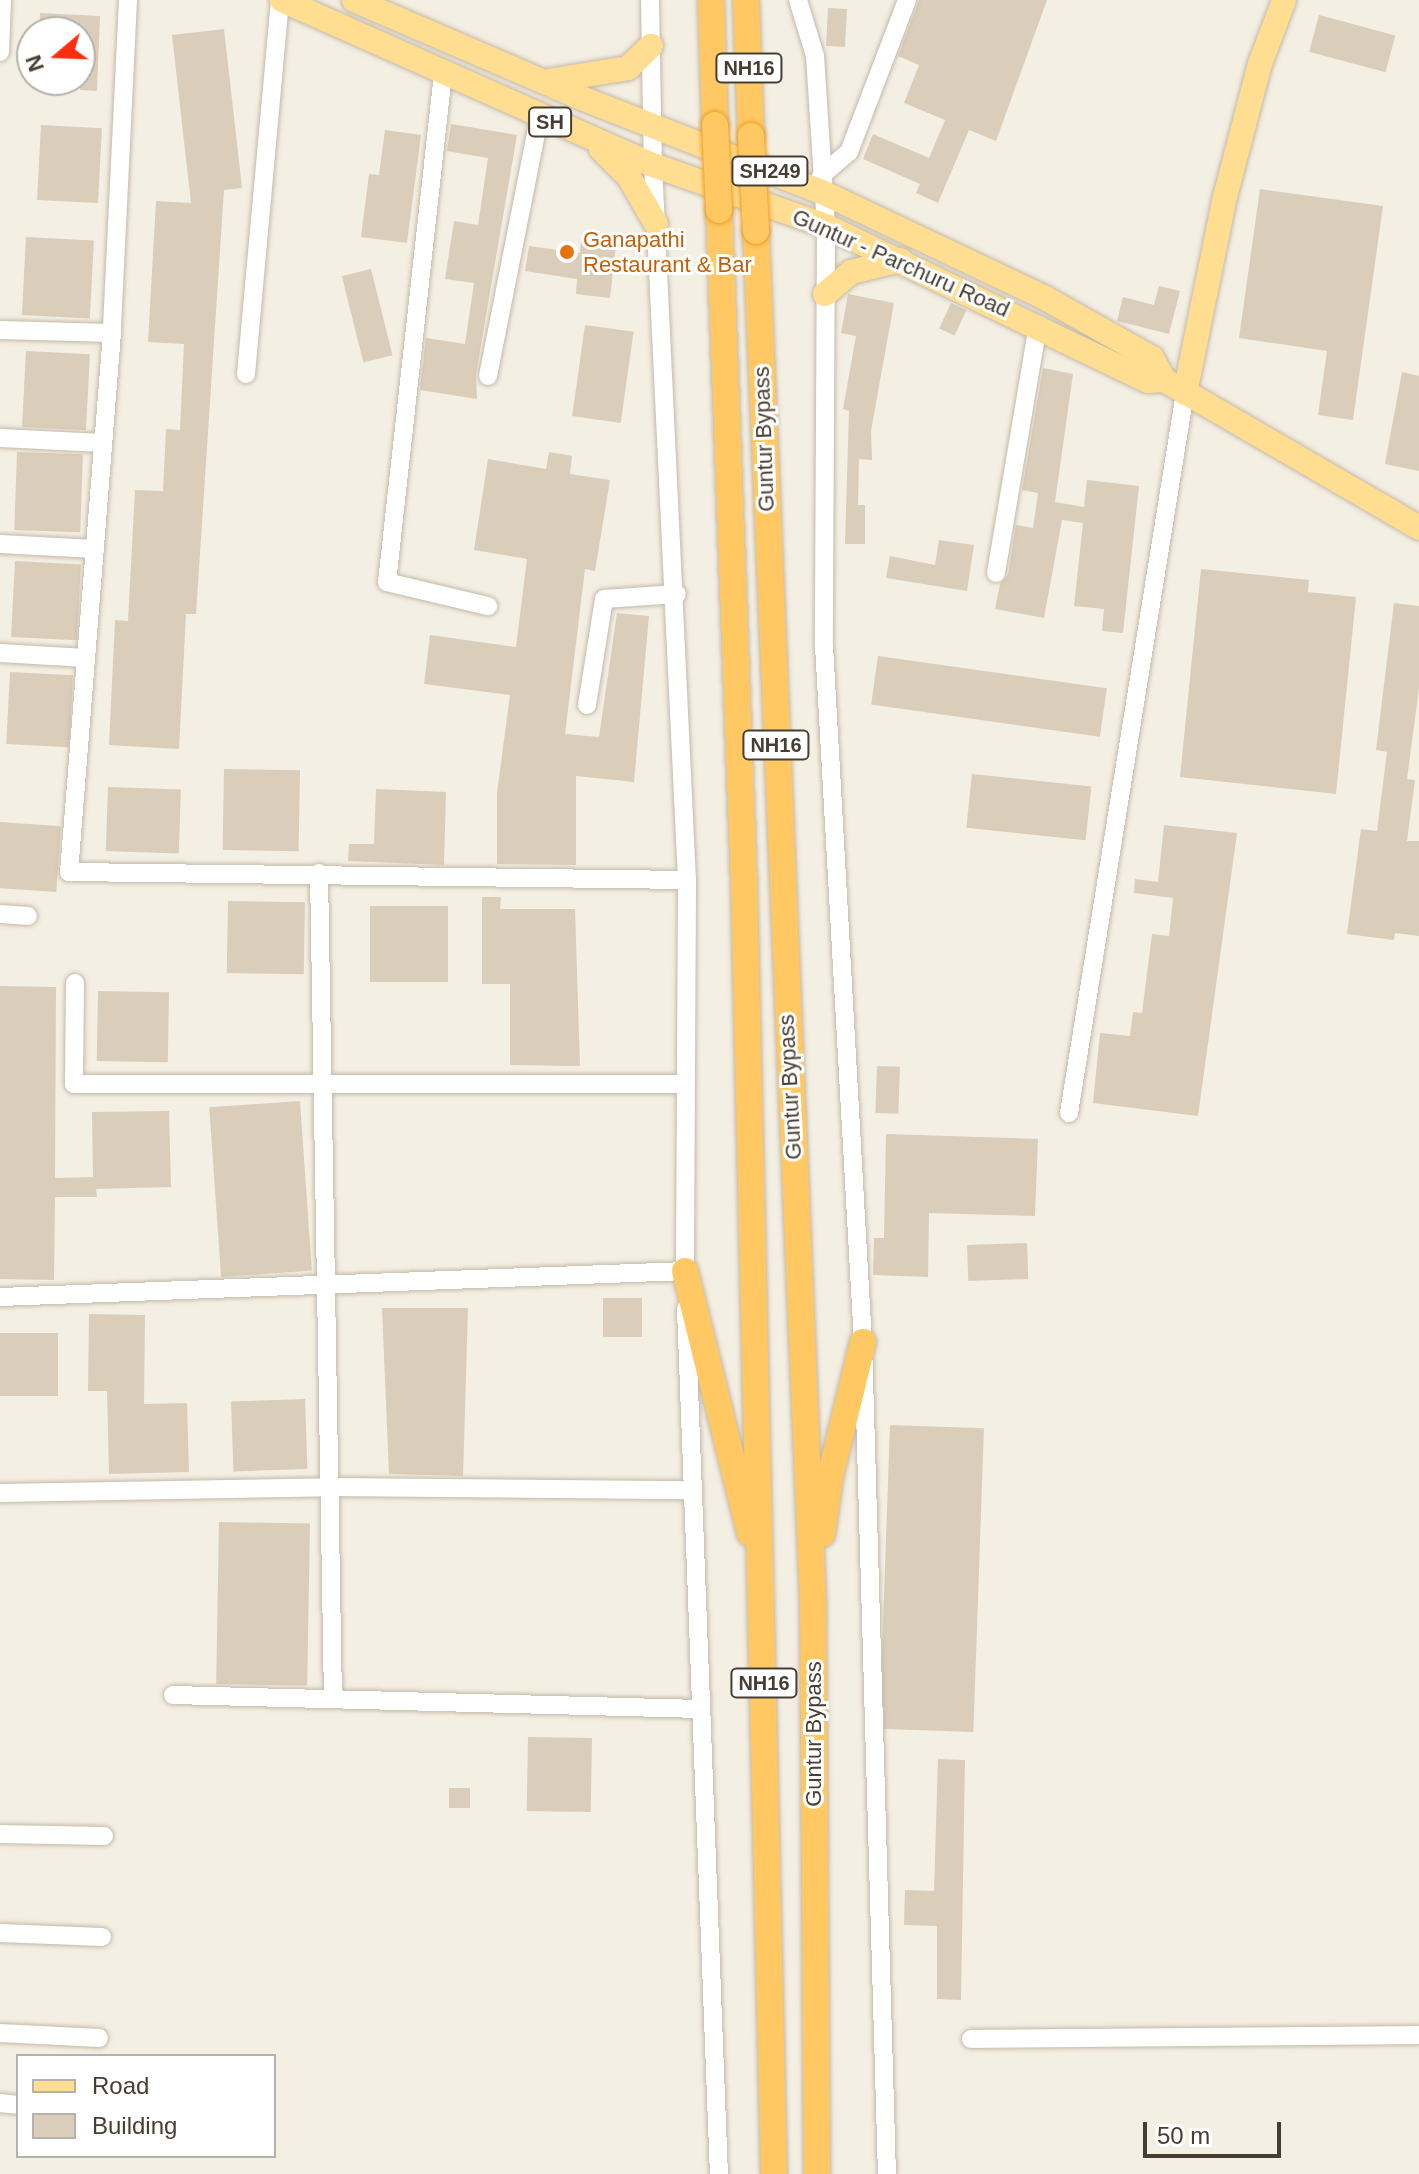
<!DOCTYPE html>
<style>
body{margin:0}
#map{position:relative;width:1419px;height:2174px;overflow:hidden;background:#f4efe3;font-family:Arial,sans-serif}
div>[style]{position:absolute}
[style*='--x']{left:calc(var(--x)*1px);top:calc(var(--y)*1px);width:calc(var(--w)*1px);rotate:calc(var(--a)*1deg)}
.building>*{inset:0;background:#dacdba;transform-origin:0 0}
.roads{filter:drop-shadow(0 0 2px #c3b9a8) drop-shadow(0 0 2px #c3b9a8)}
.minor>*{height:18px;margin:-9px;padding:0 9px;transform-origin:9px;border-radius:9px;background:#fff}
.major>*{height:24px;margin:-12px;padding:0 12px;transform-origin:12px;border-radius:12px;background:#ffdd91}
.highway>*{height:26px;margin:-13px;padding:0 13px;transform-origin:13px;border-radius:13px;background:#ffc863}
.bridges{filter:drop-shadow(0 0 2px #ef9f22) drop-shadow(0 0 2px #ef9f22)}
.highway-bridge>*{height:26px;margin:-13px;padding:0 13px;transform-origin:13px;border-radius:13px;background:#ffc863}
.dots>*{width:22px;height:22px;translate:-50% -50%;box-sizing:border-box;border:4px solid #fff;border-radius:50%}
span{translate:-50% -50%;white-space:nowrap;text-align:center;line-height:1.15;-webkit-text-stroke:6px #fff;paint-order:stroke}
.shield-label span{padding:2px 6px;background:#fff;border:2px solid;border-radius:6px;-webkit-text-stroke-width:0}
.shield-label{font-size:20px;color:#473e33;font-weight:700}
.food-label{font-size:22px;color:#c56008}
.left{translate:0 -50%;text-align:left}
.street-label{font-size:22px;color:#473e33}
.legend{position:absolute;left:16px;top:2054px;width:260px;height:104px;box-sizing:border-box;background:#fff;border:2px solid #b5b2ad;margin:0;padding:10px 14px;list-style:none;font-size:24px;color:#473e33}
.legend li{display:flex;align-items:center;gap:16px;height:40px}
.legend b{width:40px;border:2px solid #b5b2ad}
.north{position:absolute;left:16px;top:16px;width:80px;height:80px;box-sizing:border-box;background:#fff;border:2px solid #b5b2ad;border-radius:50%;rotate:251deg;font-size:22px;font-weight:700;line-height:32px;text-align:center;color:#473e33}
.north::after{content:'';display:block;margin:auto;width:28px;height:36px;background:#ff2e0f;clip-path:polygon(50% 0,100% 100%,50% 72%,0 100%)}
.scale{position:absolute;left:1143px;top:2122px;width:138px;height:36px;box-sizing:border-box;border:4px solid #473e33;border-top:0;padding-left:10px;font-size:24px;line-height:28px;white-space:nowrap;color:#473e33;-webkit-text-stroke:6px #fff;paint-order:stroke}
</style>
<div id="map">
<div class="building">
<div style="clip-path:polygon(919px 0,1047px 0,996px 141px,969px 130px,938px 203px,916px 193px,920px 184px,863px 159px,873px 134px,929px 158px,945px 120px,904px 103px,919px 65px,898px 56px)"></div>
<div style="left:828px;top:8px;width:19px;height:38px;rotate:3deg"></div>
<div style="clip-path:polygon(40px 13px,100px 16px,97px 91px,80px 90px,80px 32px,39px 32px)"></div>
<div style="left:1319px;top:15px;width:79px;height:38px;rotate:15deg"></div>
<div style="clip-path:polygon(224px 29px,242px 188px,224px 190px,196px 614px,186px 614px,179px 749px,109px 745px,115px 620px,128px 621px,135px 490px,163px 491px,166px 429px,180px 430px,184px 344px,148px 342px,156px 201px,191px 203px,172px 35px)"></div>
<div style="clip-path:polygon(451px 124px,517px 135px,476px 374px,477px 399px,420px 390px,426px 338px,465px 344px,474px 283px,445px 279px,454px 221px,478px 225px,488px 158px,447px 151px)"></div>
<div style="left:41px;top:125px;width:61px;height:75px;rotate:3deg"></div>
<div style="clip-path:polygon(385px 130px,421px 135px,407px 243px,361px 237px,369px 174px,379px 175px)"></div>
<div style="clip-path:polygon(1260px 189px,1383px 206px,1353px 420px,1318px 415px,1327px 351px,1239px 338px)"></div>
<div style="left:26px;top:237px;width:68px;height:78px;rotate:3deg"></div>
<div style="clip-path:polygon(581px 241px,616px 246px,610px 298px,576px 294px,577px 279px,525px 271px,529px 246px,580px 253px)"></div>
<div style="left:371px;top:269px;width:89px;height:30px;rotate:76deg"></div>
<div style="clip-path:polygon(1159px 286px,1180px 291px,1169px 334px,1117px 321px,1123px 297px,1154px 305px)"></div>
<div style="clip-path:polygon(848px 294px,894px 303px,871px 431px,872px 460px,859px 459px,858px 505px,865px 505px,865px 544px,845px 544px,849px 411px,843px 409px,856px 336px,841px 333px)"></div>
<div style="left:951px;top:303px;width:17px;height:28px;rotate:25deg"></div>
<div style="left:585px;top:325px;width:49px;height:92px;rotate:8deg"></div>
<div style="left:26px;top:351px;width:64px;height:76px;rotate:3deg"></div>
<div style="clip-path:polygon(1043px 368px,1073px 374px,1055px 502px,1084px 507px,1087px 480px,1139px 486px,1123px 633px,1102px 631px,1104px 609px,1074px 606px,1083px 523px,1062px 520px,1044px 618px,995px 609px,1000px 584px,1008px 575px,1016px 525px,1033px 528px,1038px 493px,1022px 490px)"></div>
<div style="clip-path:polygon(1402px 372px,1419px 376px,1419px 471px,1385px 464px)"></div>
<div style="left:17px;top:452px;width:66px;height:78px;rotate:2deg"></div>
<div style="clip-path:polygon(549px 452px,572px 456px,570px 474px,610px 480px,595px 571px,585px 569px,565px 734px,599px 737px,617px 613px,649px 616px,634px 782px,576px 776px,576px 865px,497px 864px,497px 793px,510px 695px,424px 684px,430px 635px,516px 647px,527px 559px,474px 550px,488px 459px,546px 469px)"></div>
<div style="clip-path:polygon(939px 540px,974px 545px,967px 591px,886px 578px,890px 556px,935px 565px)"></div>
<div style="left:15px;top:561px;width:66px;height:76px;rotate:3deg"></div>
<div style="clip-path:polygon(1201px 569px,1309px 580px,1308px 592px,1356px 597px,1336px 794px,1180px 777px)"></div>
<div style="clip-path:polygon(1394px 603px,1419px 606px,1419px 688px,1407px 779px,1415px 780px,1407px 841px,1419px 841px,1419px 936px,1395px 933px,1394px 940px,1347px 934px,1361px 829px,1377px 831px,1387px 752px,1376px 750px)"></div>
<div style="left:878px;top:656px;width:231px;height:49px;rotate:8deg"></div>
<div style="left:10px;top:672px;width:63px;height:72px;rotate:3deg"></div>
<div style="left:224px;top:769px;width:76px;height:81px;rotate:1deg"></div>
<div style="left:972px;top:774px;width:120px;height:54px;rotate:6deg"></div>
<div style="left:108px;top:787px;width:73px;height:64px;rotate:2deg"></div>
<div style="clip-path:polygon(376px 789px,446px 792px,444px 865px,348px 861px,349px 844px,374px 844px)"></div>
<div style="left:0;top:822px;width:61px;height:66px;rotate:4deg"></div>
<div style="clip-path:polygon(1164px 825px,1237px 833px,1198px 1116px,1093px 1103px,1100px 1033px,1130px 1036px,1133px 1012px,1142px 1013px,1152px 934px,1169px 936px,1173px 898px,1134px 893px,1135px 879px,1158px 882px)"></div>
<div style="clip-path:polygon(482px 897px,501px 897px,500px 909px,575px 909px,580px 1066px,510px 1065px,510px 984px,482px 984px)"></div>
<div style="left:228px;top:901px;width:77px;height:72px;rotate:1deg"></div>
<div style="left:370px;top:906px;width:78px;height:76px"></div>
<div style="clip-path:polygon(0 986px,56px 987px,55px 1178px,93px 1177px,92px 1112px,169px 1111px,171px 1187px,96px 1189px,97px 1197px,55px 1197px,54px 1280px,0 1279px)"></div>
<div style="left:98px;top:991px;width:71px;height:70px;rotate:1deg"></div>
<div style="left:877px;top:1066px;width:23px;height:47px;rotate:2deg"></div>
<div style="left:300px;top:1101px;width:170px;height:91px;rotate:86deg"></div>
<div style="clip-path:polygon(886px 1134px,1038px 1139px,1035px 1216px,929px 1213px,928px 1277px,873px 1275px,874px 1238px,884px 1238px)"></div>
<div style="left:1027px;top:1243px;width:36px;height:60px;rotate:88deg"></div>
<div style="left:603px;top:1298px;width:39px;height:39px"></div>
<div style="clip-path:polygon(382px 1308px,468px 1308px,463px 1476px,389px 1474px)"></div>
<div style="clip-path:polygon(89px 1314px,145px 1315px,144px 1404px,187px 1403px,189px 1472px,109px 1474px,107px 1391px,88px 1391px)"></div>
<div style="left:0;top:1333px;width:58px;height:63px"></div>
<div style="left:305px;top:1399px;width:70px;height:74px;rotate:88deg"></div>
<div style="left:890px;top:1425px;width:94px;height:304px;rotate:2deg"></div>
<div style="left:219px;top:1522px;width:91px;height:162px;rotate:1deg"></div>
<div style="left:528px;top:1737px;width:64px;height:74px;rotate:1deg"></div>
<div style="clip-path:polygon(938px 1759px,965px 1760px,961px 2000px,937px 1999px,937px 1926px,904px 1925px,905px 1890px,934px 1891px)"></div>
<div style="left:449px;top:1788px;width:21px;height:20px"></div>
</div>
<div class="roads">
<div class="minor">
<div style="--x:128;--y:0;--w:333;--a:92.8"></div>
<div style="--x:112;--y:333;--w:541;--a:94.56"></div>
<div style="--x:69;--y:872;--w:618;--a:0.74"></div>
<div style="--x:650;--y:0;--w:165;--a:89"></div>
<div style="--x:653;--y:165;--w:716;--a:87.28"></div>
<div style="--x:687;--y:880;--w:400;--a:90.3"></div>
<div style="--x:798;--y:0;--w:59;--a:73.1"></div>
<div style="--x:815;--y:56;--w:170;--a:86.3"></div>
<div style="--x:826;--y:226;--w:419;--a:90.3"></div>
<div style="--x:824;--y:645;--w:698;--a:86.8"></div>
<div style="--x:863;--y:1342;--w:832;--a:88.35"></div>
<div style="--x:0;--y:52;--w:52;--a:-87.8"></div>
<div style="--x:443;--y:74;--w:511;--a:96.29"></div>
<div style="--x:387;--y:582;--w:104;--a:13.4"></div>
<div style="--x:821;--y:176;--w:37;--a:-41"></div>
<div style="--x:849;--y:152;--w:163;--a:-69.1"></div>
<div style="--x:0;--y:330;--w:112;--a:1.5"></div>
<div style="--x:246;--y:374;--w:376;--a:-84.8"></div>
<div style="--x:488;--y:376;--w:263;--a:-78.8"></div>
<div style="--x:0;--y:438;--w:103;--a:2.8"></div>
<div style="--x:0;--y:544;--w:95;--a:3"></div>
<div style="--x:996;--y:573;--w:252;--a:-80.4"></div>
<div style="--x:0;--y:653;--w:86;--a:3.3"></div>
<div style="--x:587;--y:705;--w:107;--a:-80.9"></div>
<div style="--x:604;--y:599;--w:73;--a:-3.9"></div>
<div style="--x:319;--y:873;--w:826;--a:89.03"></div>
<div style="--x:0;--y:914;--w:28;--a:4"></div>
<div style="--x:75;--y:983;--w:101;--a:90.6"></div>
<div style="--x:74;--y:1084;--w:610;--a:0"></div>
<div style="--x:1069;--y:1113;--w:729;--a:-80.85"></div>
<div style="--x:0;--y:1297;--w:685;--a:-2.17"></div>
<div style="--x:686;--y:1309;--w:866;--a:87.82"></div>
<div style="--x:0;--y:1493;--w:330;--a:-1"></div>
<div style="--x:330;--y:1487;--w:362;--a:0.5"></div>
<div style="--x:173;--y:1695;--w:527;--a:1.52"></div>
<div style="--x:0;--y:1834;--w:104;--a:1.1"></div>
<div style="--x:0;--y:1933;--w:102;--a:2.2"></div>
<div style="--x:0;--y:2033;--w:99;--a:2.9"></div>
<div style="--x:971;--y:2039;--w:448;--a:-0.5"></div>
<div style="--x:0;--y:2103;--w:18;--a:6"></div>
</div>
<div class="major">
<div style="--x:282;--y:0;--w:406;--a:24"></div>
<div style="--x:653;--y:165;--w:183;--a:19.4"></div>
<div style="--x:826;--y:226;--w:357;--a:25.7"></div>
<div style="--x:1148;--y:381;--w:16;--a:-4"></div>
<div style="--x:1164;--y:380;--w:295;--a:30.1"></div>
<div style="--x:354;--y:0;--w:245;--a:23.3"></div>
<div style="--x:579;--y:97;--w:261;--a:21.4"></div>
<div style="--x:822;--y:192;--w:247;--a:25.4"></div>
<div style="--x:1045;--y:298;--w:123;--a:29.3"></div>
<div style="--x:1152;--y:358;--w:25;--a:61"></div>
<div style="--x:548;--y:81;--w:81;--a:-9.2"></div>
<div style="--x:628;--y:68;--w:32;--a:-44"></div>
<div style="--x:601;--y:149;--w:40;--a:45"></div>
<div style="--x:629;--y:177;--w:54;--a:60.1"></div>
<div style="--x:825;--y:294;--w:34;--a:-40"></div>
<div style="--x:851;--y:272;--w:51;--a:-13.5"></div>
<div style="--x:1185;--y:393;--w:200;--a:-78.5"></div>
<div style="--x:1225;--y:197;--w:138;--a:-75.3"></div>
<div style="--x:1260;--y:64;--w:68;--a:-69.4"></div>
</div>
<div class="highway">
<div style="--x:711;--y:0;--w:125;--a:88.2"></div>
<div style="--x:746;--y:0;--w:136;--a:87.9"></div>
<div style="--x:719;--y:210;--w:674;--a:87.88"></div>
<div style="--x:744;--y:884;--w:1290;--a:88.67"></div>
<div style="--x:756;--y:231;--w:1375;--a:87.62"></div>
<div style="--x:813;--y:1605;--w:569;--a:89.6"></div>
<div style="--x:685;--y:1271;--w:270;--a:76.1"></div>
<div style="--x:822;--y:1534;--w:58;--a:-82"></div>
<div style="--x:830;--y:1477;--w:139;--a:-76.3"></div>
</div>
</div>
<div class="bridges">
<div class="highway-bridge">
<div style="--x:715;--y:125;--w:85;--a:87.3"></div>
<div style="--x:751;--y:136;--w:95;--a:87"></div>
</div>
</div>
<div class="dots">
<div style="left:567px;top:252px;background:#e8710a"></div>
</div>
<div class="shield-label">
<span style="left:749px;top:68px">NH16</span>
<span style="left:550px;top:122px">SH</span>
<span style="left:770px;top:171px">SH249</span>
<span style="left:776px;top:745px">NH16</span>
<span style="left:764px;top:1683px">NH16</span>
</div>
<div class="food-label">
<span class="left" style="left:583px;top:252px">Ganapathi<br>Restaurant &amp; Bar</span>
</div>
<div class="street-label">
<span style="left:901px;top:263px;rotate:24deg">Guntur - Parchuru Road</span>
<span style="left:764px;top:439px;rotate:-92deg">Guntur Bypass</span>
<span style="left:790px;top:1087px;rotate:-93deg">Guntur Bypass</span>
<span style="left:814px;top:1734px;rotate:-90deg">Guntur Bypass</span>
</div>
<ul class="legend">
<li><b style="height:10px;background:#ffdd91"></b>Road</li>
<li><b style="height:22px;background:#dacdba"></b>Building</li>
</ul>
<div class="north">N</div>
<div class="scale">50 m</div>
</div>
